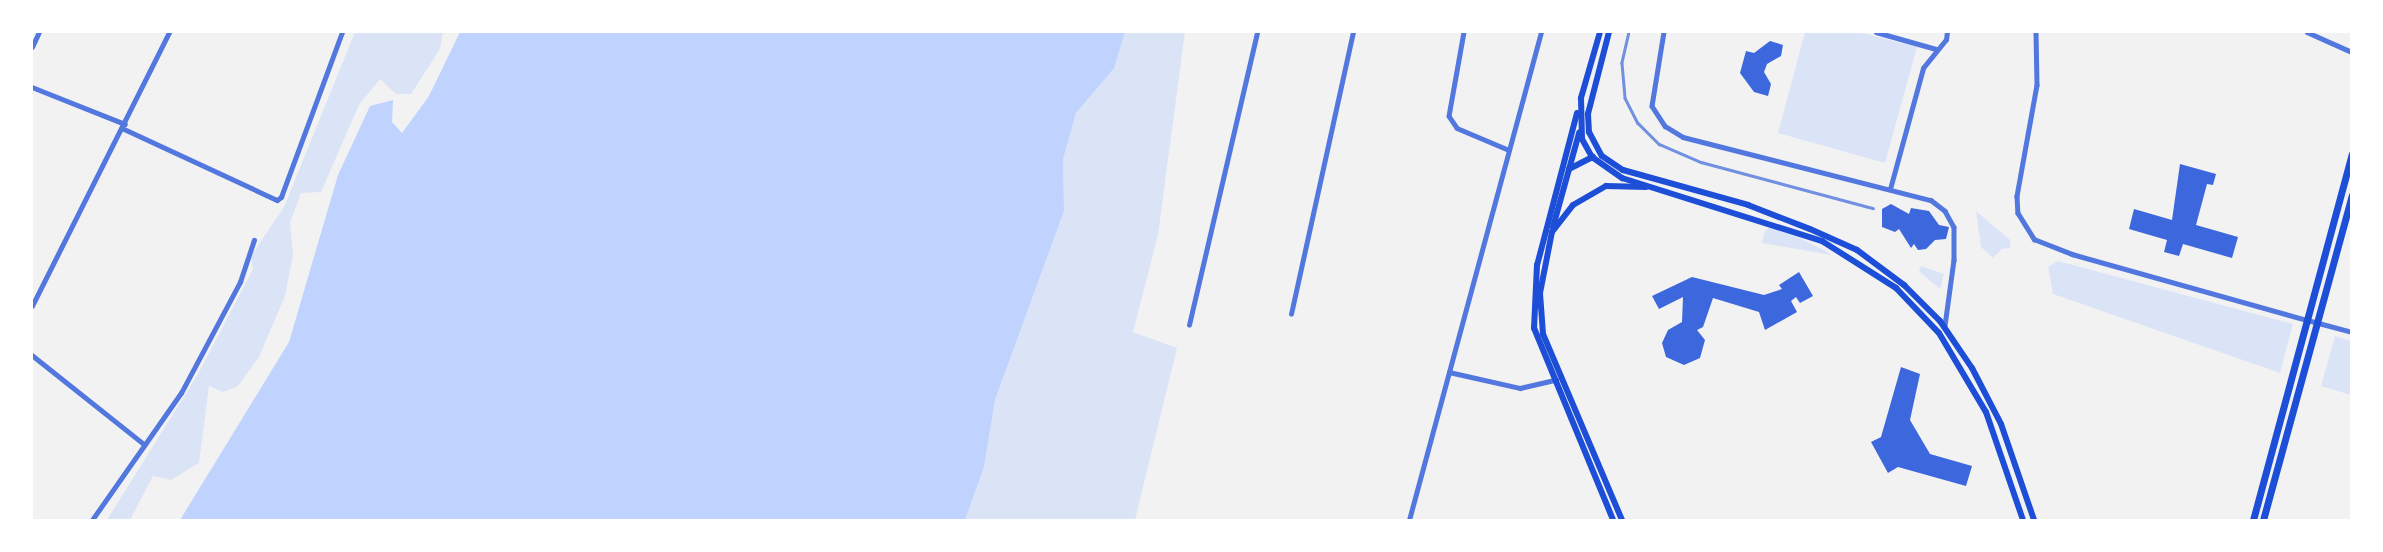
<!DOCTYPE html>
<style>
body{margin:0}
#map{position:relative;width:2383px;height:552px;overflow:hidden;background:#f2f2f2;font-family:Georgia,serif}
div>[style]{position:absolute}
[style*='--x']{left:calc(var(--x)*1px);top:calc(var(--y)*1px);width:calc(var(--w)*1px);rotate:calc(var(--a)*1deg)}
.green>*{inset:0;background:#dbe4f7}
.water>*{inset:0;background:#bfd3fe}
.building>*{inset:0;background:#3d67dc}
.minor>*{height:4.5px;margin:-2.25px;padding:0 2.25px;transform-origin:2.25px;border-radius:2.25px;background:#5277de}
.tertiary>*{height:5px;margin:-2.5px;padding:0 2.5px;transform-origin:2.5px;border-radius:2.5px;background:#5277de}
.secondary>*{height:6px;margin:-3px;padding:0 3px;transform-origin:3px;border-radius:3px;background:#1d4ed8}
.primary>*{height:7px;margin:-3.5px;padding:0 3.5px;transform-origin:3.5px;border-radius:3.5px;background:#1d4ed8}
.rail>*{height:2.5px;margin:-1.25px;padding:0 1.25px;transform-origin:1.25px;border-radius:1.25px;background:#7290e2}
span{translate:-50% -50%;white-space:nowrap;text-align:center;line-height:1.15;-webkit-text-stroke:6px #fff;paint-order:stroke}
.frame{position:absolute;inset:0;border:33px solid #fff;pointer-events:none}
</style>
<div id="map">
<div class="green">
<div style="clip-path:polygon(355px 32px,443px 32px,440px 49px,411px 94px,396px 94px,380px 79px,359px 105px,321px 192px,301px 193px,290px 223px,293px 255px,285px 296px,259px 357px,238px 386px,223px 392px,209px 386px,199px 463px,171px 480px,153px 476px,130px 520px,107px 520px,198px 374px,253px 269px,251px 256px,284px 207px)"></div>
<div style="clip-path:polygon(1125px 32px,1185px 32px,1158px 235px,1133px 332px,1177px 348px,1135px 520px,965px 520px,984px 467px,995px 400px,1064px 211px,1063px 160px,1076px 113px,1113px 68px)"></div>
<div style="clip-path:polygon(1805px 32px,1859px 32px,1917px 47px,1885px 163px,1778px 133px)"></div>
<div style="clip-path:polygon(1976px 211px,2010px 240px,2010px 248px,2002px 249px,1993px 258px,1981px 247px)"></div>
<div style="clip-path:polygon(1773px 225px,1828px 252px,1831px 255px,1762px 243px,1765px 231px)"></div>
<div style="clip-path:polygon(2058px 261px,2293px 324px,2280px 373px,2053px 294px,2048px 267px)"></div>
<div style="clip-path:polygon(1921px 266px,1944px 274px,1940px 289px,1919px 271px)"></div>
<div style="clip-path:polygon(2335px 336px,2351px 341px,2351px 395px,2321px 386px)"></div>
</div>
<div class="water">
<div style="clip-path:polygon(460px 32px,1125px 32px,1114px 68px,1076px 113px,1063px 160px,1064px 211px,995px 400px,984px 467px,965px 520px,180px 520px,289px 342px,338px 175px,370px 106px,393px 100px,392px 122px,402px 133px,429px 96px)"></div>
</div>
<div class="building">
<div style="clip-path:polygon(1770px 41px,1783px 45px,1781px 56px,1767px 64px,1764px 72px,1771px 84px,1768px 96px,1754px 92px,1740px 73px,1746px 51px,1754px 53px)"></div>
<div style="clip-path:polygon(2180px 164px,2216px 174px,2213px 185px,2207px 184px,2196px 225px,2238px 237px,2232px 258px,2183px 244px,2179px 256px,2164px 252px,2167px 240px,2129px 229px,2134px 209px,2172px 220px)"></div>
<div style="clip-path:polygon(1891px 204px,1909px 214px,1911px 208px,1929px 211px,1939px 225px,1949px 227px,1946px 239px,1935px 240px,1926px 249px,1918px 250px,1914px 244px,1911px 248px,1899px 229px,1895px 232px,1882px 227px,1882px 209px)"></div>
<div style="clip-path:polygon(1799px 272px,1813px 296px,1800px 303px,1796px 297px,1791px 301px,1797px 312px,1765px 330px,1759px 312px,1713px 298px,1703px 327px,1697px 330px,1705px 340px,1700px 358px,1684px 365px,1666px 357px,1662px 343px,1668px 330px,1682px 322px,1683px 297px,1659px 309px,1652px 296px,1692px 277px,1764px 295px,1782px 289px,1779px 285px)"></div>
<div style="clip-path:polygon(1901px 367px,1920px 374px,1910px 420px,1930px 454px,1972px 466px,1966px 486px,1898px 467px,1888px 473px,1871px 442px,1881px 437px)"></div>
</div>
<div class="minor">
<div style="--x:1464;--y:32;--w:85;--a:100.1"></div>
<div style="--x:1449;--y:116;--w:14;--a:56"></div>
<div style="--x:1457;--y:128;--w:56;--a:22.9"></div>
<div style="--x:1664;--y:32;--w:75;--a:99.2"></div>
<div style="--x:1652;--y:106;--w:24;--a:57"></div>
<div style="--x:1665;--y:126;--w:21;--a:31"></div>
<div style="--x:1683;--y:137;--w:256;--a:14.3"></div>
<div style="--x:1931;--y:200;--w:18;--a:38"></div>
<div style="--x:1945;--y:211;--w:18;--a:61"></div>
<div style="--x:1954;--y:227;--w:33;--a:90"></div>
<div style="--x:1954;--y:260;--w:67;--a:97.8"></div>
<div style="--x:1876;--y:32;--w:62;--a:15.8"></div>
<div style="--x:2036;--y:32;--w:53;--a:88.9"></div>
<div style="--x:2037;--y:85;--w:113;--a:100.2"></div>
<div style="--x:2017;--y:196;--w:17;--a:87"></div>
<div style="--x:2018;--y:213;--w:31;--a:58"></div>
<div style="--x:2034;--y:239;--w:41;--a:21.5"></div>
<div style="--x:2072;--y:254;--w:244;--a:15.7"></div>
<div style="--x:2307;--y:32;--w:49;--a:24"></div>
<div style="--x:32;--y:47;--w:17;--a:-65"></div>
<div style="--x:32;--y:87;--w:100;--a:21.7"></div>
<div style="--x:122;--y:128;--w:171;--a:24.9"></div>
<div style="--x:277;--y:200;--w:5;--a:-37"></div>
<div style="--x:281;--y:197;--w:176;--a:-69.7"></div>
<div style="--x:1890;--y:189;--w:125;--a:-74.7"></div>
<div style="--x:1923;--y:68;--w:36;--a:-51"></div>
<div style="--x:1946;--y:40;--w:8;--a:-83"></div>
<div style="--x:32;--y:306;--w:306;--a:-63.4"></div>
<div style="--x:1291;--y:314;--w:289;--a:-77.6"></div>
<div style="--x:1189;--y:325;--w:301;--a:-76.9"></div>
<div style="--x:32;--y:355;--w:144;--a:38.5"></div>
<div style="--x:1449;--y:372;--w:73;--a:12.7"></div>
<div style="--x:1520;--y:388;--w:37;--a:-13"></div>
<div style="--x:92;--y:520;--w:155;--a:-55"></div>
<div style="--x:181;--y:393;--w:126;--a:-62"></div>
<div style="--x:240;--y:282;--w:44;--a:-71.6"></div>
<div style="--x:1409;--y:520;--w:506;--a:-74.86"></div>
</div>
<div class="tertiary">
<div style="--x:2307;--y:320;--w:47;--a:14.9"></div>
</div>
<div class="secondary">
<div style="--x:1600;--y:32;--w:69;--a:106.1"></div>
<div style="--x:1581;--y:98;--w:41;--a:88.6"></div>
<div style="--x:1582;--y:139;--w:21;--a:61"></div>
<div style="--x:1592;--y:157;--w:37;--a:35"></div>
<div style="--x:1622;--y:178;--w:210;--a:17.5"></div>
<div style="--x:1822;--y:241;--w:88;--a:32.4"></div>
<div style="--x:1896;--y:288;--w:62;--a:46.3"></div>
<div style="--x:1939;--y:333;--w:92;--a:59.3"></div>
<div style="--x:1986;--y:412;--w:114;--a:71.1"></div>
<div style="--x:1609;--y:32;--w:85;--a:104.4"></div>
<div style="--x:1588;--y:114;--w:18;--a:87"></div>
<div style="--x:1589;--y:132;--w:27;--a:62"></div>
<div style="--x:1602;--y:156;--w:25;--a:34"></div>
<div style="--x:1623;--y:170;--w:130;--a:15.6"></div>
<div style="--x:1748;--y:205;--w:66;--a:21.2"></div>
<div style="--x:1810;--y:229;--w:51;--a:24.1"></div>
<div style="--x:1857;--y:250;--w:59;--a:36.7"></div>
<div style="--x:1904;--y:285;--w:51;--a:45"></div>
<div style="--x:1940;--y:321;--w:57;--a:55.8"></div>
<div style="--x:1972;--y:368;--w:63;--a:62.6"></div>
<div style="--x:2001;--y:424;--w:102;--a:71"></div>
<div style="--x:1577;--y:113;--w:157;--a:104.7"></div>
<div style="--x:1537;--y:265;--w:63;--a:92.7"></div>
<div style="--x:1534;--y:328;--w:208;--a:67.6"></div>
<div style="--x:1569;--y:169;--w:27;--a:-27"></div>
<div style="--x:1553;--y:227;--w:98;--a:-74.5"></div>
<div style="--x:1622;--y:520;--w:202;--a:-113"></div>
<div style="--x:1543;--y:334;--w:41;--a:-94.2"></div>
<div style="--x:1540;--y:293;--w:62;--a:-78.9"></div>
<div style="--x:1552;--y:232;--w:34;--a:-52"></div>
<div style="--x:1573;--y:205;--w:38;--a:-30"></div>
<div style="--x:1606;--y:186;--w:40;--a:1.4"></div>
</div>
<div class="primary">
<div style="--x:2253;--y:520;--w:379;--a:-74.9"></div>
<div style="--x:2263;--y:520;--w:337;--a:-74.7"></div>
</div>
<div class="rail">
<div style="--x:1629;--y:32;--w:32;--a:103"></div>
<div style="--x:1622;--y:63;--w:35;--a:85"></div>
<div style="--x:1625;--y:98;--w:28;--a:63"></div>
<div style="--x:1638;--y:123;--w:30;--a:45"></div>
<div style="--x:1659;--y:144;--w:46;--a:23.2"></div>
<div style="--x:1701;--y:162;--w:178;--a:15"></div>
</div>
<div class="frame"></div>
</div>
